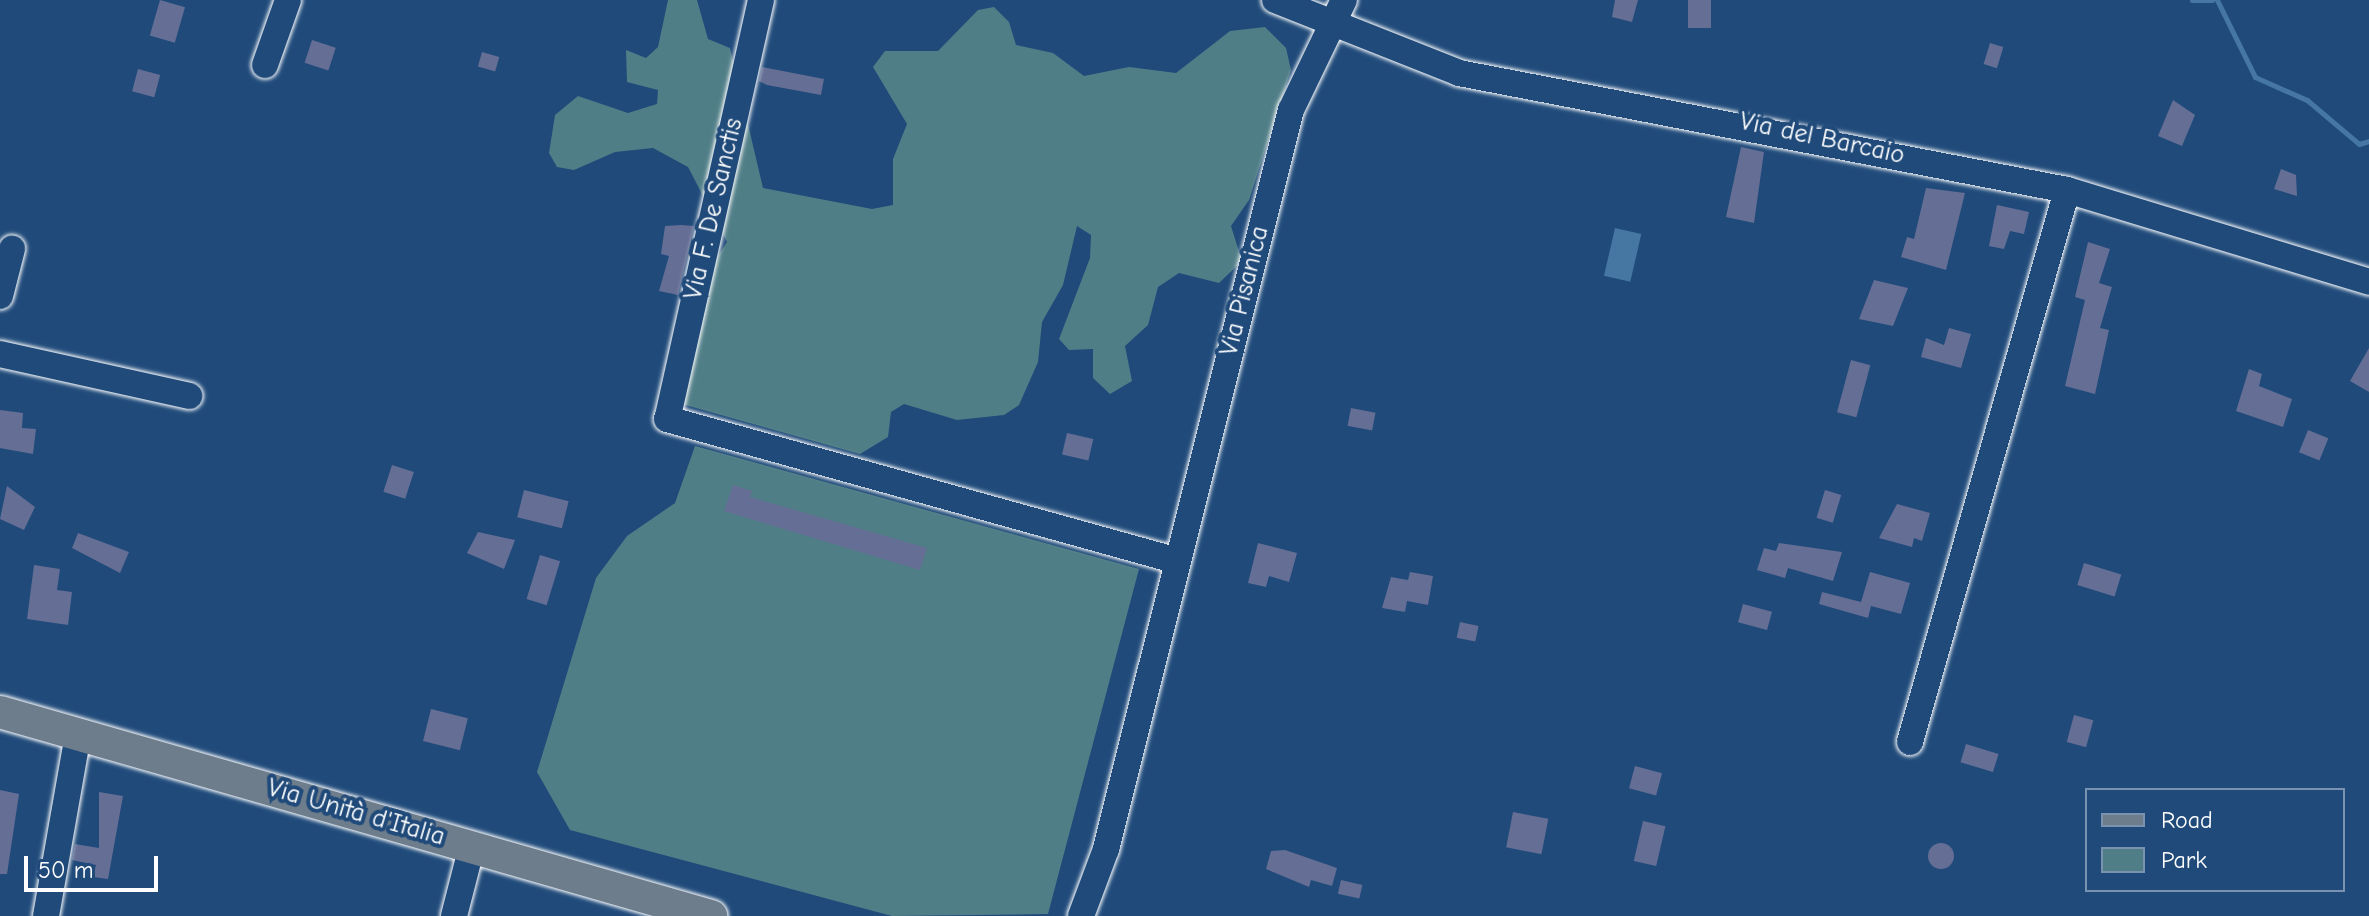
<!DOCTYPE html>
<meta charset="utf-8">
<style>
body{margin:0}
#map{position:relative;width:2369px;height:916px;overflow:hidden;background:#1f4a7a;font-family:"Comic Neue",sans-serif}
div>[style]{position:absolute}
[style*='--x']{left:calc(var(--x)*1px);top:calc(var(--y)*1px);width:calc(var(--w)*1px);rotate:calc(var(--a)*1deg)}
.green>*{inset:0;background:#507e87}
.water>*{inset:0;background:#4676a2;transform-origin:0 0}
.stream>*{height:5px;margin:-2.5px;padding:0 2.5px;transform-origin:2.5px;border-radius:2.5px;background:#4676a2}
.building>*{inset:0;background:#656e95;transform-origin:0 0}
.round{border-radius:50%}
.roads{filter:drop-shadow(0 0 2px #fff) drop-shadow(0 0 2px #fff)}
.minor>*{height:26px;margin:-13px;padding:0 13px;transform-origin:13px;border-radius:13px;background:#1f4a7a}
.major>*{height:32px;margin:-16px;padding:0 16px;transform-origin:16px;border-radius:16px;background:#6d7d8c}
span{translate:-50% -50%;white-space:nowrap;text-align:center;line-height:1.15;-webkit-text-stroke:8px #1f4a7a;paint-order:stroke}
.street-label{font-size:26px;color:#fff}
.legend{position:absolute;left:2085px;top:788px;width:260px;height:104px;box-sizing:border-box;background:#1f4a7a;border:2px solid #7992af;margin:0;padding:10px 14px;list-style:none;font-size:24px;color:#fff}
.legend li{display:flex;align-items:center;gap:16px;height:40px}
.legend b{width:40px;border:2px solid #7992af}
.scale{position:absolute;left:24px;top:856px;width:134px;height:36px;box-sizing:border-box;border:4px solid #fff;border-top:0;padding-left:10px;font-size:24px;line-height:28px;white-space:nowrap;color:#fff;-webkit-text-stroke:6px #1f4a7a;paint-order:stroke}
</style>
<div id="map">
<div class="green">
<div style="clip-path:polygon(668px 0,697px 0,708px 39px,730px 48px,763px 188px,872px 209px,893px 205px,893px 159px,907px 124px,873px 67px,885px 51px,938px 51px,978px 10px,994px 7px,1009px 22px,1016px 45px,1053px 53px,1084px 76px,1129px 67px,1176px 73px,1230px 31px,1265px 27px,1286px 48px,1291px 70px,1249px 200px,1231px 226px,1242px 261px,1219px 283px,1179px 273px,1158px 287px,1148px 325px,1125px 346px,1132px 381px,1110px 394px,1093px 378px,1093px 349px,1069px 350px,1059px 339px,1090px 258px,1091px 235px,1077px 226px,1063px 285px,1042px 322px,1038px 362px,1019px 405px,1004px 415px,957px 420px,904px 404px,891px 412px,888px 437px,860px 454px,682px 404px,710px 268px,727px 242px,688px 167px,653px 148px,615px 152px,574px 170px,557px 167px,549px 153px,555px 115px,578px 96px,628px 113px,657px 104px,658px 90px,627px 82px,626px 50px,646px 58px,658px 47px)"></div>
<div style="clip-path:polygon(695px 446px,1139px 569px,1048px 914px,892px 916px,570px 830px,537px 772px,596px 578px,627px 536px,675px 503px)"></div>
</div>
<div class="water">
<div style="left:1615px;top:228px;width:27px;height:49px;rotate:13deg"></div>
</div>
<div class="stream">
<div style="--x:2192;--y:0;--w:20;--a:0"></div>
<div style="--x:2217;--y:0;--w:86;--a:63.7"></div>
<div style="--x:2255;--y:77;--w:57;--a:23.9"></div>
<div style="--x:2307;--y:100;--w:68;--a:40.2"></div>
<div style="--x:2359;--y:144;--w:10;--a:-17"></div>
</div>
<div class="building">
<div style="left:160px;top:0;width:26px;height:37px;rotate:16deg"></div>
<div style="clip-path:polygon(1615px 0,1638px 0,1632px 22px,1612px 17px)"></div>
<div style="left:1688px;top:0;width:23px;height:28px"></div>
<div style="left:312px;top:40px;width:25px;height:24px;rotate:18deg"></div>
<div style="left:1990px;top:43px;width:14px;height:22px;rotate:17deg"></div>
<div style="left:482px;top:52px;width:18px;height:15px;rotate:16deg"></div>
<div style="clip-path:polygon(762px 67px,824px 79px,821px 95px,767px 85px,759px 81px)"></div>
<div style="left:138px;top:69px;width:23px;height:23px;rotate:15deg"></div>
<div style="clip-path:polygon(2173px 100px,2195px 115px,2182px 146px,2158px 136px)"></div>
<div style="clip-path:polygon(1741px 147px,1764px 152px,1754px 223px,1726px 217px)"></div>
<div style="clip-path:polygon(2281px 169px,2296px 175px,2297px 196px,2274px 189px)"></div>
<div style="clip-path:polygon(1926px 188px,1965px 193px,1946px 270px,1901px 257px,1907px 237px,1914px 239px)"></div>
<div style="clip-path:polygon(1997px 205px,2029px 212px,2024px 234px,2010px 231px,2004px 249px,1989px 246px)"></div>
<div style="clip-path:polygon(681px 225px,694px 226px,678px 295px,659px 291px,669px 256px,661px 254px,665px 226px)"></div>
<div style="clip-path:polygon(2088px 242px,2110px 249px,2099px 283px,2112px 287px,2100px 328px,2109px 330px,2095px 394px,2065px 386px,2085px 300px,2075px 297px)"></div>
<div style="clip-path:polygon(1874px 280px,1908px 288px,1893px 326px,1859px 319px)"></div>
<div style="clip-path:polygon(1949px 328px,1971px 334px,1961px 368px,1921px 357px,1926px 338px,1944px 345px)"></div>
<div style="clip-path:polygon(2369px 348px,2369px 392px,2350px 381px)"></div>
<div style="left:1851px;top:360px;width:20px;height:54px;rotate:15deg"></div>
<div style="clip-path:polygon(2249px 369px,2262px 374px,2259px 386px,2292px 399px,2283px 427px,2236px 411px)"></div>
<div style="left:1351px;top:408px;width:25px;height:18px;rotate:11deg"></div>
<div style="clip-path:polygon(0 410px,23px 413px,22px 428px,36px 429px,33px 454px,0 448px)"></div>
<div style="left:2308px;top:430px;width:22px;height:24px;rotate:22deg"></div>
<div style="left:1067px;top:433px;width:27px;height:22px;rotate:13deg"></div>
<div style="left:392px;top:465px;width:23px;height:28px;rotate:18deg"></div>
<div style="clip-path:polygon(733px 485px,752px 491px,750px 497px,927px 548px,920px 570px,724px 511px)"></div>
<div style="clip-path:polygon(7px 486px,35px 507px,24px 530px,0 519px)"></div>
<div style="left:524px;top:490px;width:46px;height:28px;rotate:14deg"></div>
<div style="left:1825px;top:490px;width:17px;height:29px;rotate:17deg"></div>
<div style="clip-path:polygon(1897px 504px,1930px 513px,1922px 541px,1914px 538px,1912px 547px,1879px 538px)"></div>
<div style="clip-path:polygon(478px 532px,515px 540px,504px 569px,467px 553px)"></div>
<div style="clip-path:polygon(78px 533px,129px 552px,120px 573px,72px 548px)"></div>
<div style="clip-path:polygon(1258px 543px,1297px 553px,1289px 582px,1269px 576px,1266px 587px,1248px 583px)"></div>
<div style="clip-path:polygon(1779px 543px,1842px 552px,1833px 581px,1788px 568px,1785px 578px,1757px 570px,1764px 548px,1776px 551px)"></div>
<div style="left:540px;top:555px;width:21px;height:46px;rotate:17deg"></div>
<div style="left:2084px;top:563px;width:39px;height:23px;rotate:17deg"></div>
<div style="clip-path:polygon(34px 565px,60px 569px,57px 590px,72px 592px,68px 625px,27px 619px)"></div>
<div style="clip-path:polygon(1410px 572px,1433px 576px,1428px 605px,1407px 601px,1405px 612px,1382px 608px,1391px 577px,1408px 580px)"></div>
<div style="clip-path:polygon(1870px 572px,1910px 583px,1901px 614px,1871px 606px,1868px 618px,1819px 604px,1822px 592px,1861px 602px)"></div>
<div style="left:1743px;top:604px;width:30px;height:19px;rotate:15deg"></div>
<div style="left:1460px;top:622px;width:19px;height:16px;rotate:12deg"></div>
<div style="left:431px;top:709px;width:38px;height:33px;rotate:14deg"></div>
<div style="left:2074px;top:715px;width:20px;height:28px;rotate:15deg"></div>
<div style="left:1966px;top:744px;width:34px;height:19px;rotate:17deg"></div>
<div style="left:1635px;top:766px;width:28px;height:23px;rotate:15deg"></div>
<div style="clip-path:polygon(0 790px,19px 794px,7px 874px,0 874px)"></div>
<div style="clip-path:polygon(99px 792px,123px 796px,108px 879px,93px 877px,96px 865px,72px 860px,75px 844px,99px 848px)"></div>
<div style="left:1513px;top:812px;width:36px;height:36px;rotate:11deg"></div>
<div style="left:1643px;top:821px;width:23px;height:41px;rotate:13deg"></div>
<div class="round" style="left:1928px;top:843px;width:26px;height:26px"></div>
<div style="clip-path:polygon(1285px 850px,1337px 868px,1332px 886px,1311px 880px,1309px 887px,1266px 869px,1271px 851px)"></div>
<div style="left:1341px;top:880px;width:22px;height:14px;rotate:13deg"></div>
</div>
<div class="roads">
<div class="minor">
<div style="--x:761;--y:0;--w:429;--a:102.6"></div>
<div style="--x:667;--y:419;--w:530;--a:15.53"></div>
<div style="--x:1275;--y:0;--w:198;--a:21.6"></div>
<div style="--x:1459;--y:73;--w:619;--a:10.89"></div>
<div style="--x:2067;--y:190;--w:316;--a:16.9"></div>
<div style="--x:265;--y:65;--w:69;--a:-70.5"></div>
<div style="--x:0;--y:296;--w:49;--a:-75.7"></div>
<div style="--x:0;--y:354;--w:194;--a:12.5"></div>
<div style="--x:1910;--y:742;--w:574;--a:-74.12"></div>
<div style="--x:46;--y:916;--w:184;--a:-80"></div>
<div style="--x:454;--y:916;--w:72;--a:-75.6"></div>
<div style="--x:1081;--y:916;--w:72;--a:-69.5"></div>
<div style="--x:1106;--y:849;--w:762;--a:-75.95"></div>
<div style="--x:1291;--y:110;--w:122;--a:-64.3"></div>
</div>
<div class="major">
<div style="--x:0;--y:712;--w:740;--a:16.01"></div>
</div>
</div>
<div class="street-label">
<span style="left:1822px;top:139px;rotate:12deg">Via del Barcaio</span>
<span style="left:714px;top:209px;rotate:-77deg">Via F. De Sanctis</span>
<span style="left:1245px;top:291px;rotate:-76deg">Via Pisanica</span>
<span style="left:356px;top:813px;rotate:16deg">Via Unità d'Italia</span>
</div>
<ul class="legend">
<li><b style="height:10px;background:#6d7d8c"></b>Road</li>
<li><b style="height:22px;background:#507e87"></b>Park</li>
</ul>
<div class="scale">50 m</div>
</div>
